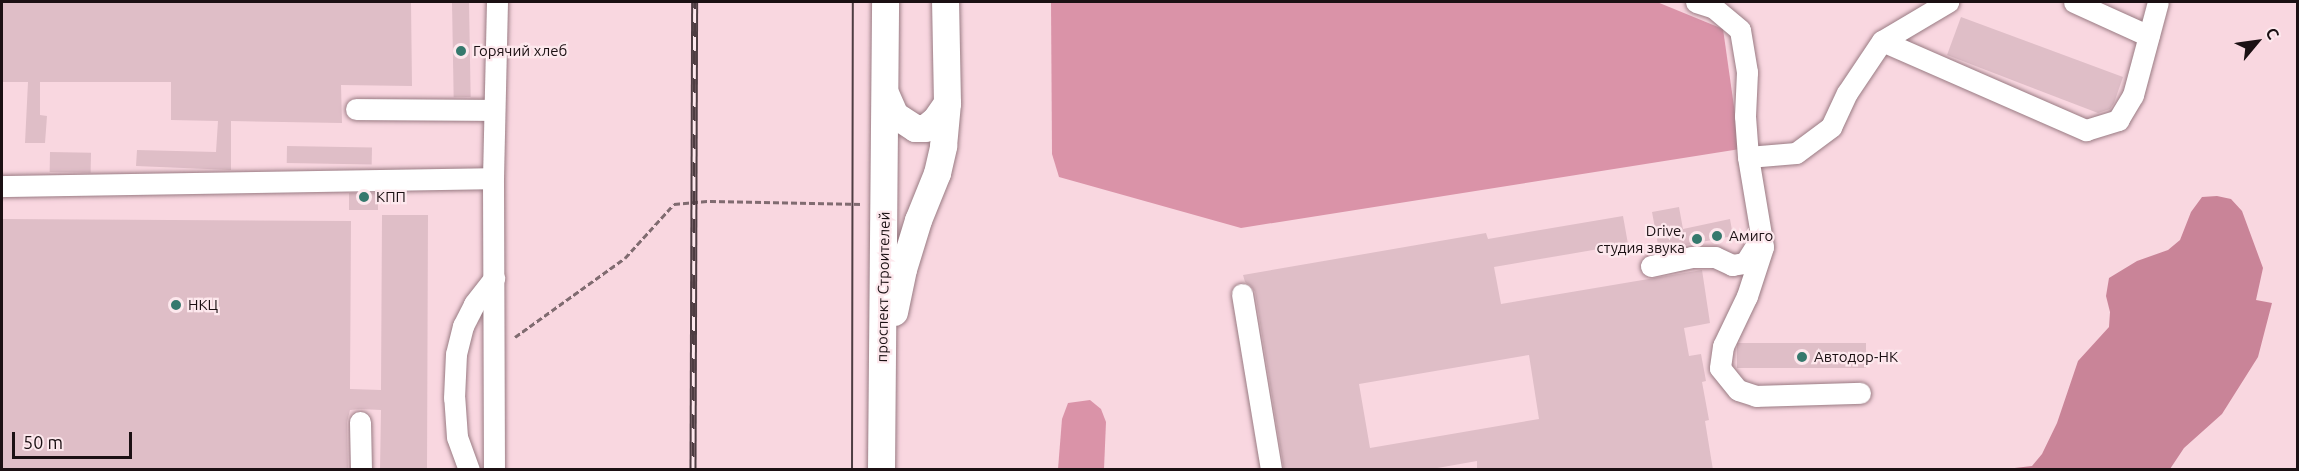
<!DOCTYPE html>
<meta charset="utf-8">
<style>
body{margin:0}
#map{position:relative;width:2299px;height:471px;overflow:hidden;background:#f9d7e0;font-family:Ubuntu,sans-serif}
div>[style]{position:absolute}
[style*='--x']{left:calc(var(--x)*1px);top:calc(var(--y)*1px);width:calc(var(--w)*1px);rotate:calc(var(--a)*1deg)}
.forest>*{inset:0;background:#da93a8}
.water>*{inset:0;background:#c98498}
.building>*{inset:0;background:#dfbec7;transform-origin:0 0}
.path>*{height:3px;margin-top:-1.5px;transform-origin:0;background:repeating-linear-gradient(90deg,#806b70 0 6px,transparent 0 9px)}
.roads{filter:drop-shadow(0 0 2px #997b83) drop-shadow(0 0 2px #997b83)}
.minor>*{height:21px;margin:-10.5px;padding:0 10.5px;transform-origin:10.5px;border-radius:10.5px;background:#fff}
.major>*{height:27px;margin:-13.5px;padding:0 13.5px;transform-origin:13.5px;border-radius:13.5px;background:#fff}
.tram>*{height:1.5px;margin:-0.75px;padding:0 0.75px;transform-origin:0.75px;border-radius:0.75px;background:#4e3d42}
.rail>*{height:7px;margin-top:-3.5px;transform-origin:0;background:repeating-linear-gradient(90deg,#fde8ed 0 14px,#4e3d42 0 28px);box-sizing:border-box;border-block:2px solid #4e3d42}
.dots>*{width:16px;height:16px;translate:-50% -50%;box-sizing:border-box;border:3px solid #fde8ed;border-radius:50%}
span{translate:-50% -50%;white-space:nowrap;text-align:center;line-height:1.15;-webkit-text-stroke:4.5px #fde8ed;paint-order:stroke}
.poi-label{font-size:15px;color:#1b1013}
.left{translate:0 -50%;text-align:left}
.right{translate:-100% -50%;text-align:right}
.street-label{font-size:15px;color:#1b1013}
.frame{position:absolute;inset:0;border:3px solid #1b1013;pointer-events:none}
.north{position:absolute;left:2227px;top:12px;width:60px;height:60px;-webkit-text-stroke:4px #fde8ed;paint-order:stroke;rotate:61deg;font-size:16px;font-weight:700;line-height:24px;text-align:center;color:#1b1013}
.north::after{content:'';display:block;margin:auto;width:21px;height:27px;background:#1b1013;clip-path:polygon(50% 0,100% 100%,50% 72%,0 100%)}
.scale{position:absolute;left:12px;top:432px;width:120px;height:27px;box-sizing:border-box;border:3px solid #1b1013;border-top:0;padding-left:8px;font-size:18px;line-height:21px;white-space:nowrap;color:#1b1013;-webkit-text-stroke:4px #fde8ed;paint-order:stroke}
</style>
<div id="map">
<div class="forest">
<div style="clip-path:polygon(1051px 2px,1657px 2px,1723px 29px,1740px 149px,1241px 228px,1059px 177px,1052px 154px)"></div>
<div style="clip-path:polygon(1090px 400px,1101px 409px,1106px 422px,1104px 469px,1058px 469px,1062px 419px,1068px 403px)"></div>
</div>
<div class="water">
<div style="clip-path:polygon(2217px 196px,2231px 199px,2242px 211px,2263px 268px,2256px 300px,2272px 303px,2258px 357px,2222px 414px,2184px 448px,2170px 469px,2006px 469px,2032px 466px,2042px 454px,2057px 423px,2078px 361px,2109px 327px,2110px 312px,2106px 296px,2109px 278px,2137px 261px,2168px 250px,2180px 240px,2191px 212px,2202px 197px)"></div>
</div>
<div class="building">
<div style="clip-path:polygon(2px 2px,411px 2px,412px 86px,341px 85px,342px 123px,231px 121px,231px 170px,136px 166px,137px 150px,216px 152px,218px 121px,171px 120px,171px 82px,40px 82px,40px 115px,47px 116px,45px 143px,25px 143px,28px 82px,2px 82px)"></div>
<div style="left:469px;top:2px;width:95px;height:17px;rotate:89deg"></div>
<div style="clip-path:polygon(1961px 17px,2123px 77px,2114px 103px,2110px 109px,2098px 113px,1947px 55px)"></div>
<div style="left:287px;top:146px;width:85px;height:17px;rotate:1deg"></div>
<div style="left:50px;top:152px;width:41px;height:20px;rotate:1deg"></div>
<div style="left:349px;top:193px;width:29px;height:17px"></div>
<div style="clip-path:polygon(1679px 207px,1683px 229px,1730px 219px,1733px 236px,1659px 250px,1652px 212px)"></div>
<div style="clip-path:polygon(382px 215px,428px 215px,427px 470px,380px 470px,381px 410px,360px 409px,350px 410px,347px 422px,348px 470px,2px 470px,2px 219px,351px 221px,350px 389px,381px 390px)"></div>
<div style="clip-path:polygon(evenodd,1623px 216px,1628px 244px,1494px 267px,1501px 304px,1702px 270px,1710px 323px,1684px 328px,1689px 356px,1701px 354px,1706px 381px,1702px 382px,1709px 420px,1705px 421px,1713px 470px,1477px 470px,1477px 461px,1426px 470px,1284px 470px,1255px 292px,1251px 286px,1245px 282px,1243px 275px,1486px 233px,1488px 239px,1623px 216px,1529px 355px,1539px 419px,1370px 448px,1359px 384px,1529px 355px)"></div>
<div style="left:1866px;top:343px;width:25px;height:129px;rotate:90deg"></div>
</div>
<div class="path">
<div style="--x:515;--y:337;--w:135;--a:-35.7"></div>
<div style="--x:625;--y:258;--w:73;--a:-47.8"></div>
<div style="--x:674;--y:204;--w:36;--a:-5"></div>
<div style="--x:710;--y:201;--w:152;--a:1.1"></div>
</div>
<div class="roads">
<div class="minor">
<div style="--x:1696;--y:2;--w:19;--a:18"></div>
<div style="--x:1714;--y:8;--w:34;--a:40"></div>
<div style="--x:1740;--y:30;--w:43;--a:80.5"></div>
<div style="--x:1747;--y:72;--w:44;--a:92.6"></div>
<div style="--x:1745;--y:116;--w:41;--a:85.8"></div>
<div style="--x:1748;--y:157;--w:91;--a:80.5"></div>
<div style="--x:1763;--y:247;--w:52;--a:108.1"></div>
<div style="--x:1747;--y:296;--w:55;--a:115.6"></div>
<div style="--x:1723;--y:346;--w:22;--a:98"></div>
<div style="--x:1720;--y:368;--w:28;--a:51"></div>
<div style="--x:1738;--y:390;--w:19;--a:18"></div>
<div style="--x:1756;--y:396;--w:104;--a:-1.7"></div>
<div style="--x:2074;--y:2;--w:82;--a:24.4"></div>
<div style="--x:1882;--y:41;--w:77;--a:-30.6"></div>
<div style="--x:356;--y:109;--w:138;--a:0.4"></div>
<div style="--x:1748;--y:157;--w:48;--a:-4.8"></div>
<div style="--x:1796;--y:153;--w:44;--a:-36.6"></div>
<div style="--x:1831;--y:127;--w:38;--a:-65"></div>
<div style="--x:1847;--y:93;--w:63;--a:-56.1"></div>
<div style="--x:1882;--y:41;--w:223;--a:23.6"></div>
<div style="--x:2086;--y:130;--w:34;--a:-17"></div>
<div style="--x:2118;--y:120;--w:29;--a:-59"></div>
<div style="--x:2133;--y:95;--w:96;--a:-75"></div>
<div style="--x:2;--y:186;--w:491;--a:-0.9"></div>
<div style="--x:1651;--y:266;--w:42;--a:-12.4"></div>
<div style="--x:1692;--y:257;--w:23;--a:0"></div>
<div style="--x:1715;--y:257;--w:19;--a:25"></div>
<div style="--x:1732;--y:265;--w:13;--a:-9"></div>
<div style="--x:1745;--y:263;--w:25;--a:-58"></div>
<div style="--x:1242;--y:294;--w:178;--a:80.6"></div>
<div style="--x:360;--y:422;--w:48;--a:88.8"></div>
<div style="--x:469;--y:470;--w:35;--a:-110"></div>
<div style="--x:457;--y:437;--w:39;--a:-94"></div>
<div style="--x:454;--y:398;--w:44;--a:-87.4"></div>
<div style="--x:456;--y:354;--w:29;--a:-76"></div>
<div style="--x:463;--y:326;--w:25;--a:-63"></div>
<div style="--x:474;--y:304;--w:33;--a:-52"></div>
<div style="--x:494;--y:470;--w:292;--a:-90.2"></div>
<div style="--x:493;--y:178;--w:176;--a:-88.7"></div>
</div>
<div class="major">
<div style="--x:885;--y:93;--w:24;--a:66"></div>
<div style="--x:895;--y:115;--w:24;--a:33"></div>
<div style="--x:915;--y:128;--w:10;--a:0"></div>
<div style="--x:925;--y:128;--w:13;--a:-39"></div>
<div style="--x:935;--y:120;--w:21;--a:-55"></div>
<div style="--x:894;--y:312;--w:44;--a:-78.2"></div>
<div style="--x:903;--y:269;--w:51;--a:-73"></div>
<div style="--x:918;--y:220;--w:51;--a:-68"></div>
<div style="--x:937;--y:173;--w:28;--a:-77"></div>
<div style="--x:943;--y:146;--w:43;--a:-84.7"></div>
<div style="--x:947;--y:103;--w:101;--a:-91.1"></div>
<div style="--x:881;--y:470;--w:468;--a:-89.5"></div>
</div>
</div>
<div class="tram">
<div style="--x:852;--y:470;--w:468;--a:-89.9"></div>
</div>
<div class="rail">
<div style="--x:693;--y:470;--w:468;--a:-89.8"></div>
</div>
<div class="dots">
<div style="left:461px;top:51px;background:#35796d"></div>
<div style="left:364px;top:197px;background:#35796d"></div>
<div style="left:1717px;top:236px;background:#35796d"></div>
<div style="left:1697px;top:239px;background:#35796d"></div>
<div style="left:176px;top:305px;background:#35796d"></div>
<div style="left:1802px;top:357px;background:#35796d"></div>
</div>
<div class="poi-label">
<span class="left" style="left:473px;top:51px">Горячий хлеб</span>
<span class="left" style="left:376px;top:197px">КПП</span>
<span class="right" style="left:1685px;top:239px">Drive,<br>студия звука</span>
<span class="left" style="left:1729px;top:236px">Амиго</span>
<span class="left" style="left:188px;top:305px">НКЦ</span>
<span class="left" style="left:1814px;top:357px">Автодор-НК</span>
</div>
<div class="street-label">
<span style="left:883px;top:287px;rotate:-89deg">проспект Строителей</span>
</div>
<div class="frame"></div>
<div class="north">С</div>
<div class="scale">50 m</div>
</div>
